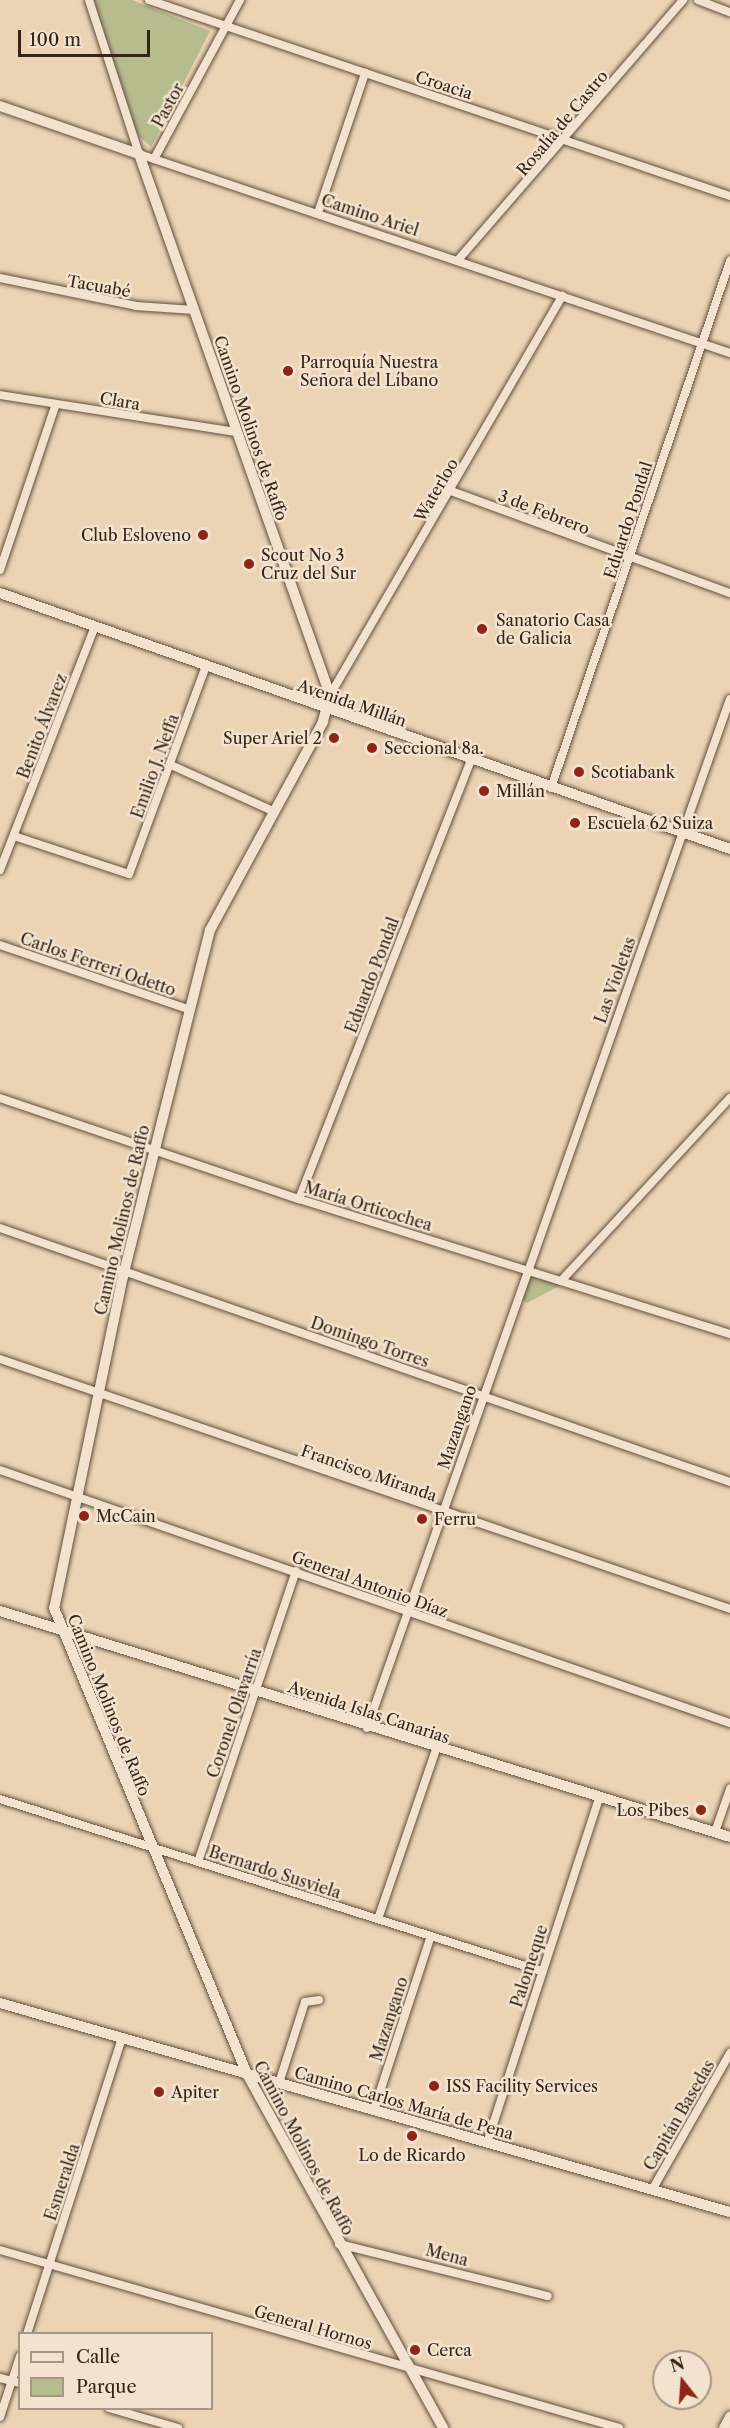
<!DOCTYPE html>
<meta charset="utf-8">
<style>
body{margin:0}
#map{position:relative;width:730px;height:2428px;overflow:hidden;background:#ebd3b4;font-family:"Libre Caslon Text",serif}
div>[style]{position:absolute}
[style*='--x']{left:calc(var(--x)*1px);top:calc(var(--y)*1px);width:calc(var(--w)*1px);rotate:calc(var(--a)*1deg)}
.green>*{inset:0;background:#b7bc8e}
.roads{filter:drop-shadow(0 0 2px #62503e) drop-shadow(0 0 2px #62503e)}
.street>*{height:8px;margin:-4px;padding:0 4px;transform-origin:4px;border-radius:4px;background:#f2e2ce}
.secondary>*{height:10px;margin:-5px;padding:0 5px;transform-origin:5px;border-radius:5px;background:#f2e2ce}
.dots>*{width:16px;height:16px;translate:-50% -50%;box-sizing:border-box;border:3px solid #f2e2ce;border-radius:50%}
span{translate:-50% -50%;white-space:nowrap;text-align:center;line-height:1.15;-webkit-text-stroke:5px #f2e2ce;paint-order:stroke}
.street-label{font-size:16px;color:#342517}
.poi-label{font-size:16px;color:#342517}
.left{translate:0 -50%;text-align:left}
.right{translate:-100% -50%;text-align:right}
.legend{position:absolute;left:18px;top:2332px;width:195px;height:78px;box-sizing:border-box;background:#f2e2ce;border:2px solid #a69685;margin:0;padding:8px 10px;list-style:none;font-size:18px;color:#342517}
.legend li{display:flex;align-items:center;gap:12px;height:30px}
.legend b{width:30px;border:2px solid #a69685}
.north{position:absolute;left:652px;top:2350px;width:60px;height:60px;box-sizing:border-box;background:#f2e2ce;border:2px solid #a69685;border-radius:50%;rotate:343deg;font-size:16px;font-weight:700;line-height:24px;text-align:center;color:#342517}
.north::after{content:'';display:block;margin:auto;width:21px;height:27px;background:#8f2418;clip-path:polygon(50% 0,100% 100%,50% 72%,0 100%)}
.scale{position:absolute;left:18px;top:30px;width:132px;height:27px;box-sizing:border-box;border:3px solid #342517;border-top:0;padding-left:8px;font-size:18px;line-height:21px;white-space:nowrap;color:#342517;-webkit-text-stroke:4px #f2e2ce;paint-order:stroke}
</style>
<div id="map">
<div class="green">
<div style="clip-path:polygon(94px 0,132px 0,210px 31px,151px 147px,137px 134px)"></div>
<div style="clip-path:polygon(528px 1277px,533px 1276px,561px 1285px,527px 1303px,520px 1298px)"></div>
</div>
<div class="roads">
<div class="street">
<div style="--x:89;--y:0;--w:162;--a:72"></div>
<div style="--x:139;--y:154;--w:624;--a:18.61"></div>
<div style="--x:149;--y:0;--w:613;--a:18.64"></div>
<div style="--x:698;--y:0;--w:34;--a:21"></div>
<div style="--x:154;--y:159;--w:181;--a:-61.6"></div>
<div style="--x:318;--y:213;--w:148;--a:-71.4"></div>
<div style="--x:458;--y:260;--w:344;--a:-49.1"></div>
<div style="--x:0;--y:278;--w:139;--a:11.6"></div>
<div style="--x:136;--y:306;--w:58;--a:3.9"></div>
<div style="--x:0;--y:395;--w:238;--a:8.9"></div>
<div style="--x:451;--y:491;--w:297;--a:20.1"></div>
<div style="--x:0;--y:570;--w:175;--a:-71.4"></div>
<div style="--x:330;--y:695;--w:462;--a:-59.8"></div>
<div style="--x:171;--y:765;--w:112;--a:24.3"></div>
<div style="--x:551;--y:788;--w:557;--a:-71.24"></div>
<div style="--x:14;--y:836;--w:121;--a:18.3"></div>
<div style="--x:129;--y:874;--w:222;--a:-69.7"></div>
<div style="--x:0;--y:870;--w:262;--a:-68.7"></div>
<div style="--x:0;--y:945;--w:199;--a:18.8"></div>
<div style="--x:0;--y:1098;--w:316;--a:18.7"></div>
<div style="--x:299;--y:1199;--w:452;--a:17.4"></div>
<div style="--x:299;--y:1199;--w:471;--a:-68.6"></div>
<div style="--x:0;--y:1228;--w:773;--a:19.19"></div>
<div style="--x:561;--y:1281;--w:249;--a:-47.3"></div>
<div style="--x:0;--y:1359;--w:772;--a:18.9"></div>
<div style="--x:0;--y:1470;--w:773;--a:19.12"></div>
<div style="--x:367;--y:1728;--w:1091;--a:-70.57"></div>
<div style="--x:0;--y:1799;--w:568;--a:17.64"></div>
<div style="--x:715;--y:1832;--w:46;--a:-70.8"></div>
<div style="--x:198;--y:1862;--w:307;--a:-71.4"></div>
<div style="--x:378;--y:1919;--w:179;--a:-71.1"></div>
<div style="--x:279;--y:2083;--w:85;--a:-72.2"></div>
<div style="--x:305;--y:2002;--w:14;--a:-8"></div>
<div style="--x:374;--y:2110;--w:183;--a:-71.9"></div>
<div style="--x:487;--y:2143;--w:363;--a:-72"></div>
<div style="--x:652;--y:2190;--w:158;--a:-60.3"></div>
<div style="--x:339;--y:2244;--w:215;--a:14"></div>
<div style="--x:0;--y:2250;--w:644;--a:16.04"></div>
<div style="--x:27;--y:2334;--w:311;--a:-72.2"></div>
<div style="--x:0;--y:2378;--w:21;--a:14"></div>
<div style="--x:109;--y:2408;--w:72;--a:16.2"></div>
<div style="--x:0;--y:2417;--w:64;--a:-71.8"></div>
</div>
<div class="secondary">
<div style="--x:0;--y:106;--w:147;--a:19.1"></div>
<div style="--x:139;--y:154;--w:574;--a:70.55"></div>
<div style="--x:330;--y:695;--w:28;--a:105"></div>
<div style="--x:323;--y:722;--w:237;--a:118.5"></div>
<div style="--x:210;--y:930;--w:357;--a:104.1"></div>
<div style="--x:123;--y:1276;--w:339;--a:101.7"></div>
<div style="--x:54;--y:1608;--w:504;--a:67.5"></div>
<div style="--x:247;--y:2074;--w:405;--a:61"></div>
<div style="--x:0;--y:593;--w:774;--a:19.32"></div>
<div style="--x:0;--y:1611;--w:764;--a:17.2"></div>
<div style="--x:0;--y:2003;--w:759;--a:15.98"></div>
<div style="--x:724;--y:2428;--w:13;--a:-61"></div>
</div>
</div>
<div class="dots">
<div style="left:288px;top:371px;background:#8f2418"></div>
<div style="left:203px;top:535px;background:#8f2418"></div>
<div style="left:249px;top:564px;background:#8f2418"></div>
<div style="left:482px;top:629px;background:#8f2418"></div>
<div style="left:334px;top:738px;background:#8f2418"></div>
<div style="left:372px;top:748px;background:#8f2418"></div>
<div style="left:579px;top:772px;background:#8f2418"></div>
<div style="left:484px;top:791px;background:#8f2418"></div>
<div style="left:575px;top:823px;background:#8f2418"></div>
<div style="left:84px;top:1516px;background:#8f2418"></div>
<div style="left:422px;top:1519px;background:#8f2418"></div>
<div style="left:701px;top:1810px;background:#8f2418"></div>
<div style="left:434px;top:2086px;background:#8f2418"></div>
<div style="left:159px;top:2092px;background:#8f2418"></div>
<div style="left:412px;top:2136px;background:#8f2418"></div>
<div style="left:415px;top:2350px;background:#8f2418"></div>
</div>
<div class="street-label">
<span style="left:444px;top:85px;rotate:18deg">Croacia</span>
<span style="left:168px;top:105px;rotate:-61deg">Pastor</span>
<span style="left:562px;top:123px;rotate:-50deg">Rosalía de Castro</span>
<span style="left:370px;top:215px;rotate:18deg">Camino Ariel</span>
<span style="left:99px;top:286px;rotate:10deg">Tacuabé</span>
<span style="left:120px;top:401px;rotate:10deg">Clara</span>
<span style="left:251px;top:428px;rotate:71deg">Camino Molinos de Raffo</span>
<span style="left:436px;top:490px;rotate:-60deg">Waterloo</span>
<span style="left:544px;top:512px;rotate:21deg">3 de Febrero</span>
<span style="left:628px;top:520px;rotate:-72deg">Eduardo Pondal</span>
<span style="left:352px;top:703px;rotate:19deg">Avenida Millán</span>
<span style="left:42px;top:726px;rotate:-69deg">Benito Álvarez</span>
<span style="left:155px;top:766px;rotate:-70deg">Emilio J. Neffa</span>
<span style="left:98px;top:964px;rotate:19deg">Carlos Ferreri Odetto</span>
<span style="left:372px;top:975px;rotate:-69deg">Eduardo Pondal</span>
<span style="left:615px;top:980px;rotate:-70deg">Las Violetas</span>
<span style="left:368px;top:1206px;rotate:17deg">María Orticochea</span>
<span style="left:122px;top:1220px;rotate:-77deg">Camino Molinos de Raffo</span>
<span style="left:370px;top:1342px;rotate:19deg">Domingo Torres</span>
<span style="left:457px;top:1427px;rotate:-71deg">Mazangano</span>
<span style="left:369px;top:1473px;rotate:19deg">Francisco Miranda</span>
<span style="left:370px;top:1584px;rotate:20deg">General Antonio Díaz</span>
<span style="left:109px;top:1705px;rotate:68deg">Camino Molinos de Raffo</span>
<span style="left:369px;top:1712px;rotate:18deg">Avenida Islas Canarias</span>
<span style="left:234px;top:1713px;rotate:-71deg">Coronel Olavarría</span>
<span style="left:275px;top:1872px;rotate:18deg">Bernardo Susviela</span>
<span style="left:529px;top:1966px;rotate:-72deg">Palomeque</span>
<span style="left:389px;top:2019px;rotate:-72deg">Mazangano</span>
<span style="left:404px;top:2103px;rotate:16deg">Camino Carlos María de Pena</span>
<span style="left:679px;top:2115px;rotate:-60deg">Capitán Basedas</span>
<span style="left:304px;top:2148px;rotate:62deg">Camino Molinos de Raffo</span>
<span style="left:62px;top:2182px;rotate:-72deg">Esmeralda</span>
<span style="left:447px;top:2255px;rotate:15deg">Mena</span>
<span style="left:313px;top:2327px;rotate:16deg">General Hornos</span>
</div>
<div class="poi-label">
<span class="left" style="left:300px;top:371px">Parroquía Nuestra<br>Señora del Líbano</span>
<span class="right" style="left:191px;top:535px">Club Esloveno</span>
<span class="left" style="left:261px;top:564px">Scout No 3<br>Cruz del Sur</span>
<span class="left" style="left:496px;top:629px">Sanatorio Casa<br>de Galicia</span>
<span class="right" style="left:322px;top:738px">Super Ariel 2</span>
<span class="left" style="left:384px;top:748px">Seccional 8a.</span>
<span class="left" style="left:591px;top:772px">Scotiabank</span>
<span class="left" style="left:496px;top:791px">Millán</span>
<span class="left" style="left:587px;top:823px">Escuela 62 Suiza</span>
<span class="left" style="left:96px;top:1516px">McCain</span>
<span class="left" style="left:434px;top:1519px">Ferru</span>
<span class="right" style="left:689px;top:1810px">Los Pibes</span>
<span class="left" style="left:446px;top:2086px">ISS Facility Services</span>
<span class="left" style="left:171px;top:2092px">Apiter</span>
<span style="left:412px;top:2155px">Lo de Ricardo</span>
<span class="left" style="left:427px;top:2350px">Cerca</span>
</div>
<ul class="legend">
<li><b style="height:8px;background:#f2e2ce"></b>Calle</li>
<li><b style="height:16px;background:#b7bc8e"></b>Parque</li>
</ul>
<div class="north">N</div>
<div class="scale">100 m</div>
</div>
